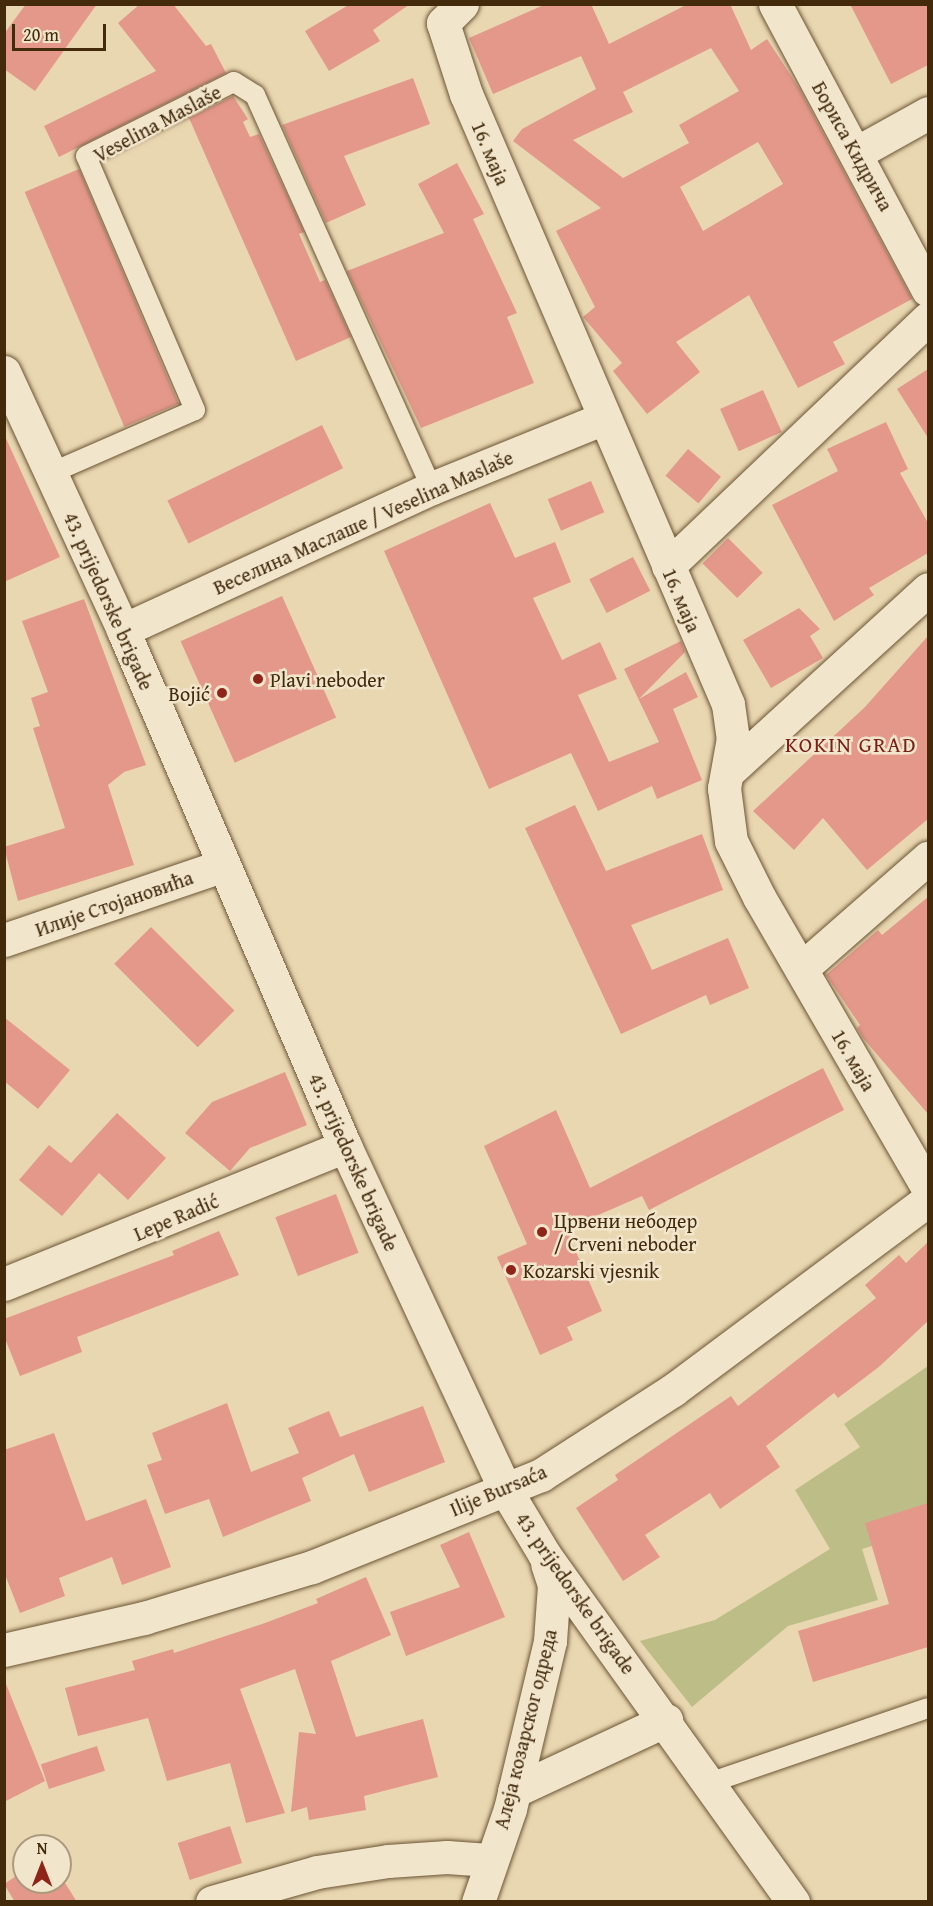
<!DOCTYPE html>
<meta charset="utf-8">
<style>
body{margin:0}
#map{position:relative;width:933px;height:1906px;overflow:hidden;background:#e9d7b1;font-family:"Gentium Book Plus",serif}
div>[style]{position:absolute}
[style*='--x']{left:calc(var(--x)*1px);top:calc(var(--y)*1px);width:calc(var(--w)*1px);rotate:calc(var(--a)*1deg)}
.green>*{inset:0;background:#bcbd87}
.building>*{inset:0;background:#e4988a;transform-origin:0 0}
.roads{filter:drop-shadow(0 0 2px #6c5534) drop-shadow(0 0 2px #6c5534)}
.lane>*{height:20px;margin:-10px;padding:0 10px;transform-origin:10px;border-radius:10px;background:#f1e5cc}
.street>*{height:33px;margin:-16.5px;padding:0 16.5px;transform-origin:16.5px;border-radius:16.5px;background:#f1e5cc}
.dots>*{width:16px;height:16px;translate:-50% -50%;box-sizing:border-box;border:3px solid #f1e5cc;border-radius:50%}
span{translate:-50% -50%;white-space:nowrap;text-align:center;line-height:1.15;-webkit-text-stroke:5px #f1e5cc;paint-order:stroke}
.street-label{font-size:20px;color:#422a0a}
.poi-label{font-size:20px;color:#422a0a}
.left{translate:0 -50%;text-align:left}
.right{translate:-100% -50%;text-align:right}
.quarter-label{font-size:22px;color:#7a1f14;letter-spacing:1.5px}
.frame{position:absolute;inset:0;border:6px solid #422a0a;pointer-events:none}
.north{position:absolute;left:12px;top:1834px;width:60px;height:60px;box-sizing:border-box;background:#f1e5cc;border:2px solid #ab9a7e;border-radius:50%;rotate:0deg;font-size:16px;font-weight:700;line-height:24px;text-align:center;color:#422a0a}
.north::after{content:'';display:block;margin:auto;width:21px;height:27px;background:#8f2418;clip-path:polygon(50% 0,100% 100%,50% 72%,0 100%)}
.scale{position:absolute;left:12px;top:24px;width:94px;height:27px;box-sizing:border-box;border:3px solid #422a0a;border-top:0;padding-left:8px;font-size:18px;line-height:21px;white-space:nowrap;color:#422a0a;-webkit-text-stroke:4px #f1e5cc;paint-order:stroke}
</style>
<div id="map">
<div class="green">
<div style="clip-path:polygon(928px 1366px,928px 1529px,862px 1549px,878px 1600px,788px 1626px,692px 1707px,640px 1641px,715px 1620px,830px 1549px,795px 1490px,860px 1447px,844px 1424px)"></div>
</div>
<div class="building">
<div style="clip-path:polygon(26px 4px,97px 4px,35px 91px,4px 69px,4px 34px)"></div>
<div style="clip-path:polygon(140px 4px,173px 4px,206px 46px,211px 44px,226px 73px,59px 157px,44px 126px,156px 71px,118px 23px)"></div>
<div style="clip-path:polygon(350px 4px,410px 4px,373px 30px,380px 41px,329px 71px,305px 31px)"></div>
<div style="clip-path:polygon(evenodd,546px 4px,591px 4px,609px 44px,688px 4px,730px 4px,751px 50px,767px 39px,799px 88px,912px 299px,833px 342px,845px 364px,798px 388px,749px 295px,676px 342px,700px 372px,647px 414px,613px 371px,622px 363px,583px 317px,595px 307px,556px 231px,601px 208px,513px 141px,522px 129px,596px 89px,581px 56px,493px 94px,469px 38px,546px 4px,711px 48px,739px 91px,679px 125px,689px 143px,623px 178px,573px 140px,633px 112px,623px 92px,711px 48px,546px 4px,758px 142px,783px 184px,703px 231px,680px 187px,758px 142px)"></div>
<div style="clip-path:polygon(850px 4px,928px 4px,928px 65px,891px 84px)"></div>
<div style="clip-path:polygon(413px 78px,430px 124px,344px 156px,366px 205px,326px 223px,282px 125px)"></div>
<div style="clip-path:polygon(233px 96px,248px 119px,243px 122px,250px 137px,259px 134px,304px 232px,299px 234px,320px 282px,325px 280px,351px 337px,296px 361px,189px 118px)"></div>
<div style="clip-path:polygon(457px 163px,484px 214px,473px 219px,517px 313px,507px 317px,534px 383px,421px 428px,347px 271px,444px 233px,418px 184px)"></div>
<div style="left:79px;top:169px;width:255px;height:59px;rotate:67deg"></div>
<div style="clip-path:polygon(928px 369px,928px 438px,897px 389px)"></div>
<div style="left:763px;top:390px;width:46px;height:47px;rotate:66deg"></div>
<div style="clip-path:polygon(886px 422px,908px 469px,900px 473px,928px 523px,928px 553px,869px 588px,874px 595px,834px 621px,772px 505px,838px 471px,827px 449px)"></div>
<div style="left:322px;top:425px;width:48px;height:172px;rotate:64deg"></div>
<div style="clip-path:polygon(4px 434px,60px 557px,4px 582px)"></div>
<div style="left:688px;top:449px;width:43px;height:35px;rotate:40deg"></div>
<div style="left:591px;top:481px;width:34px;height:47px;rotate:67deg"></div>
<div style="clip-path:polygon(490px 503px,515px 558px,555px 542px,571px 582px,533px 598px,562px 660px,600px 642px,617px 679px,578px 695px,609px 762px,659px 742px,624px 669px,681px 641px,685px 652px,639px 699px,686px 672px,698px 697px,673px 709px,702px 780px,657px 799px,652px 786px,598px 811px,571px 753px,489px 789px,384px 551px)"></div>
<div style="left:728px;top:538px;width:49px;height:36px;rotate:45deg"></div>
<div style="left:633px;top:557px;width:38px;height:49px;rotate:63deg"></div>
<div style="left:282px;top:596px;width:133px;height:111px;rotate:66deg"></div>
<div style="clip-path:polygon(84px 599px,146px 765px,124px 772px,108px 785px,134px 865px,18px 901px,4px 847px,65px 828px,33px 728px,40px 726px,31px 698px,48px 692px,22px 621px)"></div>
<div style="clip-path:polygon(799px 608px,820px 629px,810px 636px,823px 658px,771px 688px,743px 640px)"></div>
<div style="clip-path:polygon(928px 636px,928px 819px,867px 870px,823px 818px,794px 850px,753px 811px,865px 707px)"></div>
<div style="clip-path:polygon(575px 805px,606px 871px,702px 834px,723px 890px,631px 925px,652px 970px,728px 938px,749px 988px,710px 1005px,706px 995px,621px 1034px,525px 828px)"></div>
<div style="clip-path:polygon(928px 897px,928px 1114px,863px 1038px,857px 1028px,860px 1025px,826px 975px,878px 930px,882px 935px)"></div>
<div style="left:151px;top:927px;width:118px;height:52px;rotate:45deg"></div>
<div style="clip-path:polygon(4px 1017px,70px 1070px,38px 1109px,4px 1081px)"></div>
<div style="clip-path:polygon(823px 1068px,844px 1110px,649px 1210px,642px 1196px,566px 1229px,602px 1311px,567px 1327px,573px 1340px,540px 1355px,497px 1257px,527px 1244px,484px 1146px,556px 1110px,590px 1188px)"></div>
<div style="clip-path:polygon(285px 1072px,307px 1125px,250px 1148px,230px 1171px,185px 1133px,212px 1102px)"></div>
<div style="clip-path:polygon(117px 1113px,166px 1158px,128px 1200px,99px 1173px,62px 1216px,19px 1180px,49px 1145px,71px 1163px)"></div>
<div style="left:336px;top:1194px;width:63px;height:65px;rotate:69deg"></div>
<div style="clip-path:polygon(219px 1231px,239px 1275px,77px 1337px,82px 1352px,20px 1376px,4px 1336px,4px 1319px,174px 1255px,172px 1251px)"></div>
<div style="clip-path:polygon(928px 1242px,928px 1321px,880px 1366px,838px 1398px,834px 1393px,766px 1446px,780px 1467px,720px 1509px,710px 1493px,645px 1535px,660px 1557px,623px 1581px,576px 1508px,618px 1480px,615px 1475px,731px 1396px,738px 1406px,876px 1298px,865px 1285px,899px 1255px,906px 1263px)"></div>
<div style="clip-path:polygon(227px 1403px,251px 1472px,299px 1453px,288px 1428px,329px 1411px,340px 1437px,423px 1406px,445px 1462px,369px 1492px,354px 1454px,302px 1478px,311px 1501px,223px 1537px,209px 1499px,165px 1514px,147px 1465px,162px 1460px,152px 1433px)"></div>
<div style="clip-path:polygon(54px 1433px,86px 1521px,146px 1499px,171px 1567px,122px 1585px,112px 1557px,59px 1578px,65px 1596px,20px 1613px,4px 1572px,4px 1450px)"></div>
<div style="clip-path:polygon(928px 1503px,928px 1647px,813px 1682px,798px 1631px,889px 1604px,865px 1523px)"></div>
<div style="clip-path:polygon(469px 1532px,505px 1617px,406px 1656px,390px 1612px,460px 1587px,440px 1545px)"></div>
<div style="clip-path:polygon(366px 1577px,391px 1635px,331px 1661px,356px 1737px,423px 1719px,438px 1777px,364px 1796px,366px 1810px,309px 1820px,307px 1807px,291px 1812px,299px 1732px,316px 1734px,295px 1669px,240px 1689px,285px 1813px,246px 1823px,230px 1763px,167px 1781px,148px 1718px,78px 1736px,65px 1688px,135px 1670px,132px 1661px,173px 1649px,174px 1653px,265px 1623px,318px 1603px,316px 1599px)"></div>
<div style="clip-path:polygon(4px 1679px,45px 1781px,4px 1802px)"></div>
<div style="left:97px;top:1746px;width:26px;height:59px;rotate:72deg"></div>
<div style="left:230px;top:1826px;width:39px;height:55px;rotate:72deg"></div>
<div style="clip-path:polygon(24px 1871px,24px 1882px,60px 1882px,60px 1875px,77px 1902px,15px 1902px,4px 1884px)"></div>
</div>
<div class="roads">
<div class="lane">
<div style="--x:51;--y:473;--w:157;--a:-23.6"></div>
<div style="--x:195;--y:410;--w:276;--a:-113.2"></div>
<div style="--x:86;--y:156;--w:165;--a:-26.6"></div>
<div style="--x:234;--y:82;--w:25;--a:32"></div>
<div style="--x:255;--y:95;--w:431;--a:65.8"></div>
<div style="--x:712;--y:1782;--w:228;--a:-18.9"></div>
</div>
<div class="street">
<div style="--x:462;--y:4;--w:27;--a:135"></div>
<div style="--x:443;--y:23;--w:75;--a:72.1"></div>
<div style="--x:466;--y:94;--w:664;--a:66.76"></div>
<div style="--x:728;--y:704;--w:34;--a:82"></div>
<div style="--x:733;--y:738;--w:51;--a:100.2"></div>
<div style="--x:724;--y:788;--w:53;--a:82.5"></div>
<div style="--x:731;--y:841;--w:63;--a:63.4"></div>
<div style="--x:759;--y:897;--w:337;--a:59.9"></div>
<div style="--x:775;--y:4;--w:324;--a:61.9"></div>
<div style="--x:858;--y:152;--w:80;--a:-29.1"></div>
<div style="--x:4;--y:372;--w:284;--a:65.2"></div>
<div style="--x:123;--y:630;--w:562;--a:66.72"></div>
<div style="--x:345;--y:1146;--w:378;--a:65"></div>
<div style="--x:505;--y:1489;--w:76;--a:59"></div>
<div style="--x:544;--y:1554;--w:428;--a:54.4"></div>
<div style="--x:668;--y:566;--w:359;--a:-43.6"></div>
<div style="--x:123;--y:630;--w:340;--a:-24.7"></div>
<div style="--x:432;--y:488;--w:186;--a:-22.1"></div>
<div style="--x:730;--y:770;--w:268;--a:-42.4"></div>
<div style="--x:4;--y:940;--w:232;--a:-18.8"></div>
<div style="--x:801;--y:969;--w:169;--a:-41.2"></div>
<div style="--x:4;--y:1284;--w:368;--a:-22"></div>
<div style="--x:4;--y:1650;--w:144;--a:-12.9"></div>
<div style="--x:144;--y:1618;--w:176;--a:-16.9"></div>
<div style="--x:312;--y:1567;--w:247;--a:-21.9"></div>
<div style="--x:541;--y:1475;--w:157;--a:-32.8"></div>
<div style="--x:673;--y:1390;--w:318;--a:-36.7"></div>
<div style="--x:514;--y:1791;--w:168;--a:-25"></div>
<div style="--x:212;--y:1902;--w:109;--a:-15.9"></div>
<div style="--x:317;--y:1872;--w:72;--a:-8.8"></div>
<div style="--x:388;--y:1861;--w:59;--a:-3.9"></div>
<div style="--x:447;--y:1857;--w:42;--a:4.1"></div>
<div style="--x:478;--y:1902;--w:98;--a:-71"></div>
<div style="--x:510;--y:1809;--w:173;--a:-76.6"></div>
<div style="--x:550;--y:1641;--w:56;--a:-85.9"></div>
<div style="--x:554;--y:1585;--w:22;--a:-108"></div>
</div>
</div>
<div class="dots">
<div style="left:258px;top:679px;background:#8f2418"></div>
<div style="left:222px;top:693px;background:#8f2418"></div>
<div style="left:542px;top:1232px;background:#8f2418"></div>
<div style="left:511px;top:1270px;background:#8f2418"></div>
</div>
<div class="street-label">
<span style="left:157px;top:123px;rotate:-28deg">Veselina Maslaše</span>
<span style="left:853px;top:146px;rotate:61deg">Бориса Kидрича</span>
<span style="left:491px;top:153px;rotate:67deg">16. маја</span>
<span style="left:363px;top:522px;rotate:-24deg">Веселина Маслаше / Veselina Maslaše</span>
<span style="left:682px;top:600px;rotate:67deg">16. маја</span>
<span style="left:109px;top:601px;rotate:66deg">43. prijedorske brigade</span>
<span style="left:114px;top:903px;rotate:-19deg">Илије Стојановића</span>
<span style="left:854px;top:1060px;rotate:60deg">16. маја</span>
<span style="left:354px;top:1162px;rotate:66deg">43. prijedorske brigade</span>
<span style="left:176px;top:1217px;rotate:-23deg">Lepe Radić</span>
<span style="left:498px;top:1490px;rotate:-23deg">Ilije Bursaća</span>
<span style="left:576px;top:1593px;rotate:55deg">43. prijedorske brigade</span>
<span style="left:525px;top:1729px;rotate:-76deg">Алеја козарског одреда</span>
</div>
<div class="poi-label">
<span class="left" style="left:270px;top:679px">Plavi neboder</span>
<span class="right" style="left:210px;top:693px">Bojić</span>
<span class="left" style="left:554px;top:1232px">Црвени небодер<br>/ Crveni neboder</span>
<span class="left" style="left:523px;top:1270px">Kozarski vjesnik</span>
</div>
<div class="quarter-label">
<span style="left:851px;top:745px">KOKIN GRAD</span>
</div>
<div class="frame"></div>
<div class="north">N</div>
<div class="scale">20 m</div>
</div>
